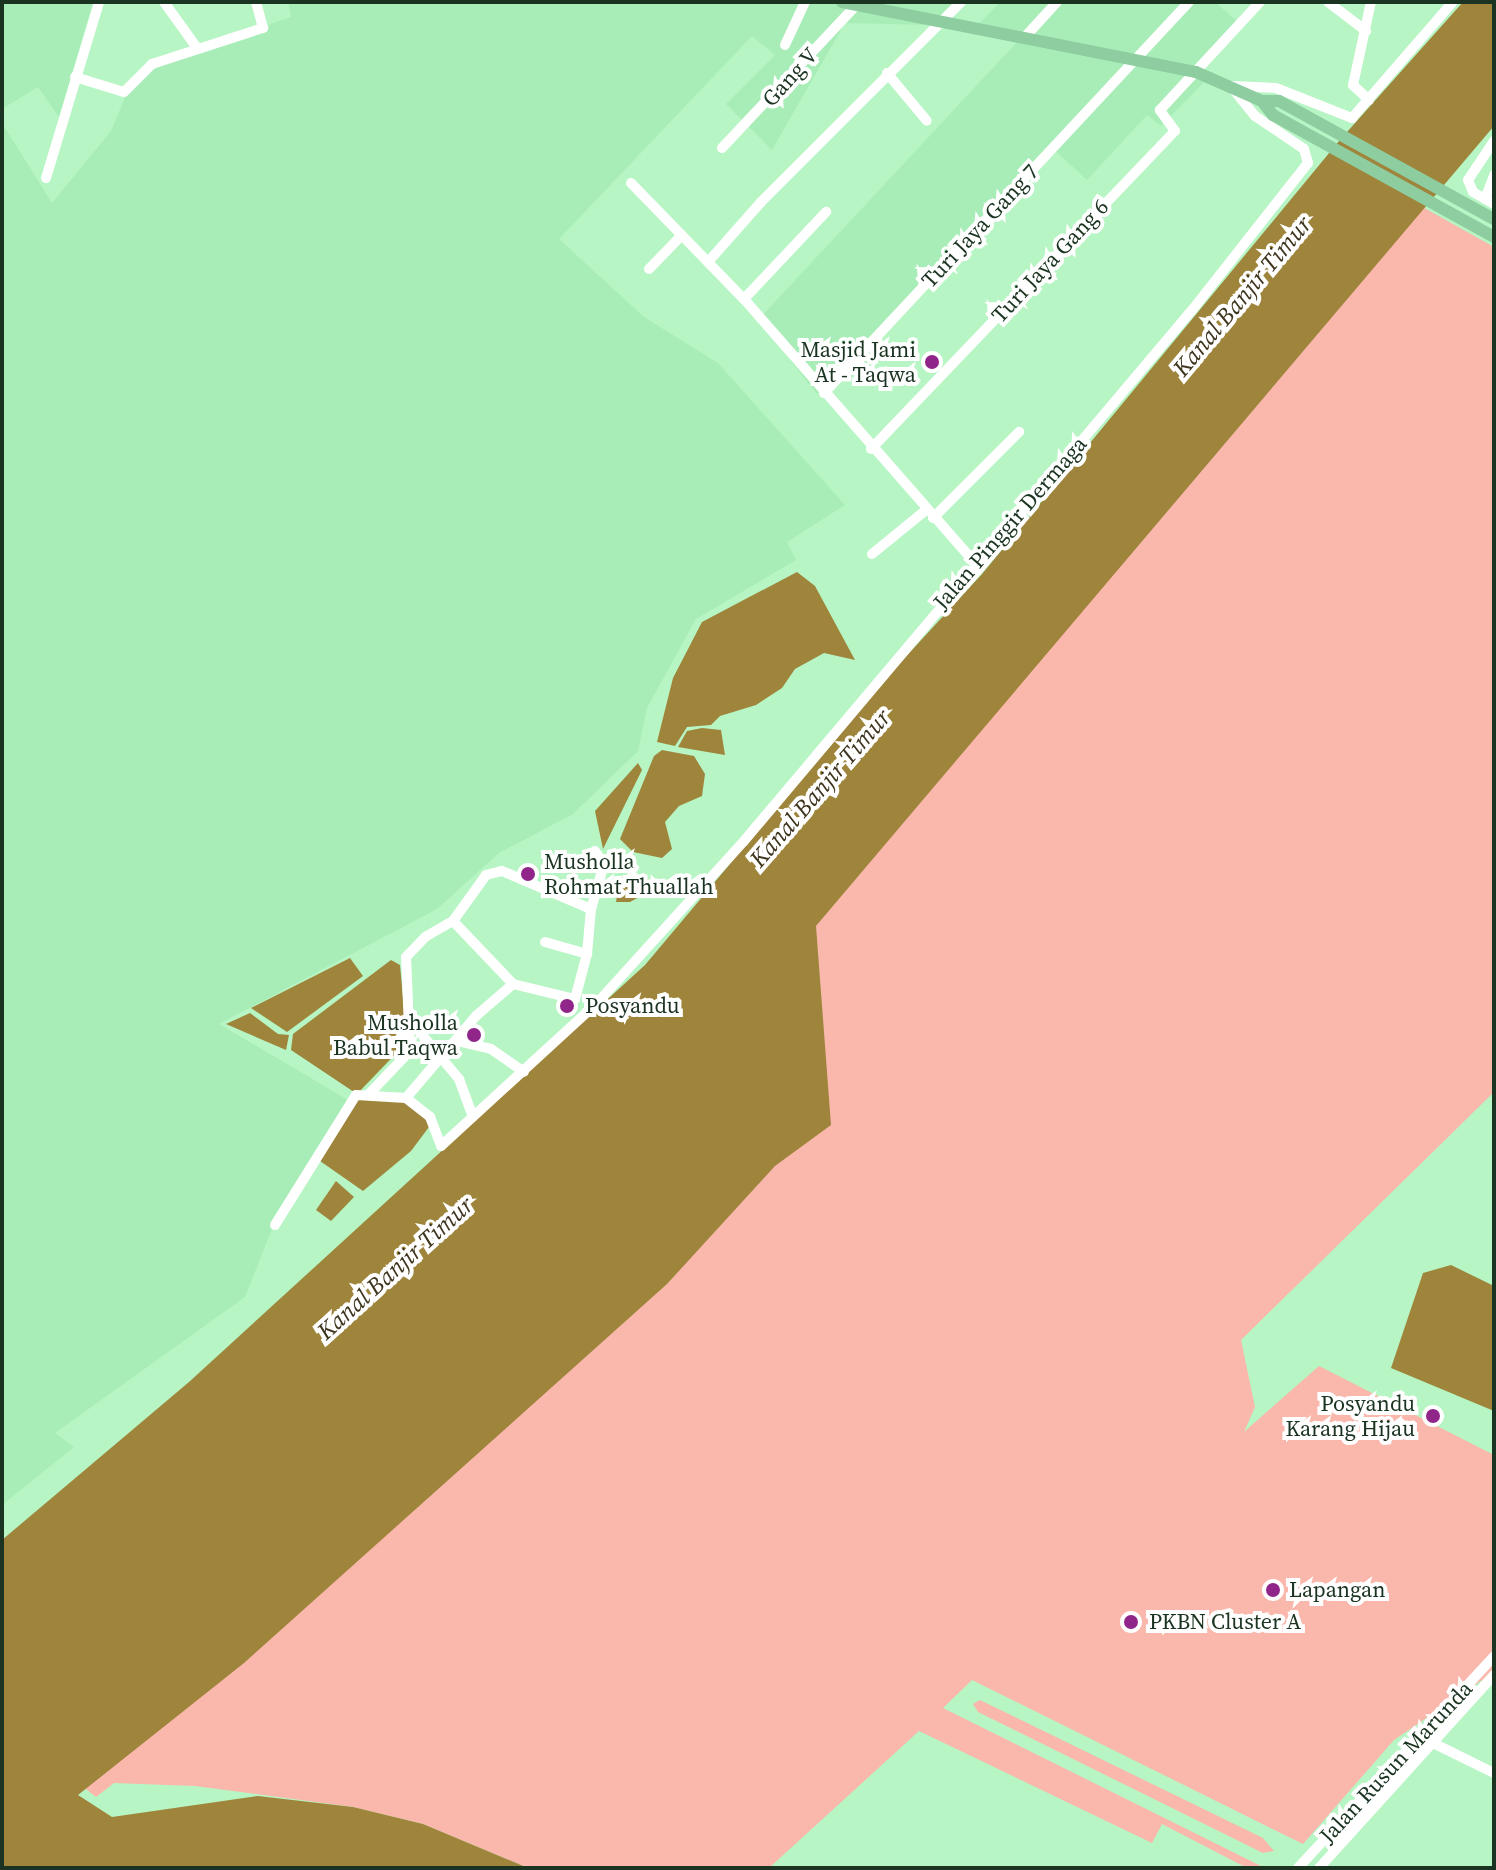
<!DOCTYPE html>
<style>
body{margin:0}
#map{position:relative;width:1496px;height:1870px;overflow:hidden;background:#b7f5c4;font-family:"Source Serif 4",serif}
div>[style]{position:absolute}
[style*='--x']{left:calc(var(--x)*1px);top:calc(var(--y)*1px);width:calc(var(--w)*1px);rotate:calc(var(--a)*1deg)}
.built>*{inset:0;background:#a8edb7}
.green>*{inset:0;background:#fab8ac}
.water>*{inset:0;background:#9e853b}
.minor>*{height:10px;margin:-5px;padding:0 5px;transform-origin:5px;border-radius:5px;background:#fff}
.major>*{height:12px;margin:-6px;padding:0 6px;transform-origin:6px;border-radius:6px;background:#8dcda0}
.dots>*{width:22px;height:22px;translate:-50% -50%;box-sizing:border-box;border:4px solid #fff;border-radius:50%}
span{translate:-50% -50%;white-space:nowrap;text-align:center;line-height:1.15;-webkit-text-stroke:8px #fff;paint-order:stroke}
.street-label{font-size:22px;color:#1b3421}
.poi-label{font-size:22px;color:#1b3421}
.right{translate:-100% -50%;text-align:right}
.left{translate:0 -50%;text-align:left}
.water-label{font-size:24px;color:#3e351e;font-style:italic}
.frame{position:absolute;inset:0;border:4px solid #1b3421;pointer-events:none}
</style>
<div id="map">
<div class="built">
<div style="clip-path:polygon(2px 2px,93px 2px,59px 117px,38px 87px,2px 109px)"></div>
<div style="clip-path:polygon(288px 2px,956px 2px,934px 25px,845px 23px,772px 150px,726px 104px,775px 55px,752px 36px,559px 239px,644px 317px,718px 363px,845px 505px,787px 542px,796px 560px,696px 619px,647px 708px,638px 751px,573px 814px,499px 853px,437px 909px,219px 1024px,348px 1100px,280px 1209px,245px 1297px,55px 1433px,74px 1447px,2px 1505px,2px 123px,52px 203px,111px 131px,126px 95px,151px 65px,291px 17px)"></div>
<div style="clip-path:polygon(1000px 2px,1215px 2px,1238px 22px,1199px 68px,1213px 73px,1161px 126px,1147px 115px,1087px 180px,1050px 146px,817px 394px,758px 320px,1019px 40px,975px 28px)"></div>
</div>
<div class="green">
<div style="clip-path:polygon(1419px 205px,1494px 247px,1494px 1092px,1241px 1340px,1255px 1407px,1244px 1432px,1319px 1366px,1494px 1455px,1494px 1672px,1394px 1740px,1303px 1844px,972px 1680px,943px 1708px,1265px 1868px,1247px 1868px,1162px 1824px,1152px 1843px,919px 1731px,769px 1868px,528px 1868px,423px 1824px,353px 1807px,195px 1786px,114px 1783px,96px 1797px,82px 1786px)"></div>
<div style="clip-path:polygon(980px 1700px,1263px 1838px,1274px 1851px,1263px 1853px,978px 1712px,973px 1704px)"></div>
</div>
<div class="water">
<div style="clip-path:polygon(1463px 2px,1494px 2px,1494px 126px,816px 926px,831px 1125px,775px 1166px,667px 1284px,244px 1663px,78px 1795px,112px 1817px,258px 1796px,353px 1807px,423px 1824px,528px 1868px,2px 1868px,2px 1540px,189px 1382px,645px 965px,888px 676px,982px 574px,1339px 141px)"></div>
<div style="clip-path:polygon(797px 572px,815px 586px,855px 660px,824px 653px,795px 669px,782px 688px,756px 705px,720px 716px,711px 725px,687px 727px,675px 746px,657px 742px,673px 678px,702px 622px)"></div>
<div style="clip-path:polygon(702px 728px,721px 730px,725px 755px,678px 747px,687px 731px)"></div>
<div style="clip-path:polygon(662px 750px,694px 756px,705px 774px,702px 796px,679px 806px,665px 822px,672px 849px,662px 858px,633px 852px,620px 839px,654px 756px)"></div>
<div style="clip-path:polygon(638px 763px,642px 770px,603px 849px,595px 811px)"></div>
<div style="clip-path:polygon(628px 875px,657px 881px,661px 885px,630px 902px,616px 902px,620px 878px)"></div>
<div style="clip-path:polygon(350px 958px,363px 976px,287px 1032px,251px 1008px)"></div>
<div style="clip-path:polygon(391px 960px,400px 965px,407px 1042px,357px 1094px,291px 1050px,293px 1034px)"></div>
<div style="clip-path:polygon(250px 1013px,278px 1034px,289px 1035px,286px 1050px,226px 1024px)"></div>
<div style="clip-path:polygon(356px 1095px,404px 1100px,428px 1118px,429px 1127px,411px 1151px,363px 1191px,320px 1161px)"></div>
<div style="clip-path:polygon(336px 1181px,354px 1197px,331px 1221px,316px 1210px)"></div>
<div style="clip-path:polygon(1451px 1265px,1494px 1286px,1494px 1411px,1391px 1368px,1423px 1273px)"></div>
</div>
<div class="minor">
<div style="--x:164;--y:2;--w:57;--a:54.3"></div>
<div style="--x:1328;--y:2;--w:48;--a:37.3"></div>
<div style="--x:1024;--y:38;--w:49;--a:-47.5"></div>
<div style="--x:785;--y:45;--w:47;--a:-65.1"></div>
<div style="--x:887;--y:73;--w:62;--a:50.2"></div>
<div style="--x:75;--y:77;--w:51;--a:17"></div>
<div style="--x:124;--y:92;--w:40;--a:-45"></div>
<div style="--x:152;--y:64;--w:117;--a:-18"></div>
<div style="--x:263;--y:28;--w:27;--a:-105"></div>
<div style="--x:1233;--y:86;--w:43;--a:2.7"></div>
<div style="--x:1276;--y:88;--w:82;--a:21.5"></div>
<div style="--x:1352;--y:118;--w:154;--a:-49"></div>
<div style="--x:1369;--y:100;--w:22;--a:-137"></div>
<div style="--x:1353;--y:85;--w:85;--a:-77.8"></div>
<div style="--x:1494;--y:141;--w:47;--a:123.7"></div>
<div style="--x:1468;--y:180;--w:13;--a:67"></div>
<div style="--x:1473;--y:192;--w:24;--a:30"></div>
<div style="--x:722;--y:148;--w:200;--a:-46.8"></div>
<div style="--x:46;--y:178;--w:184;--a:-73.2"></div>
<div style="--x:631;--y:183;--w:162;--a:45.8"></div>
<div style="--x:744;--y:299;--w:352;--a:48.8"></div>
<div style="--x:1485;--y:199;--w:26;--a:-69"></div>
<div style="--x:708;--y:262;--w:80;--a:-48.5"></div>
<div style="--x:761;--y:202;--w:283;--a:-45"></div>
<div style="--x:649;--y:269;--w:47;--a:-45.9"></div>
<div style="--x:744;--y:299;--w:120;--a:-46.7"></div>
<div style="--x:824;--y:393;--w:535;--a:-46.97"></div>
<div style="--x:871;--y:449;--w:440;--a:-46.3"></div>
<div style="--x:1175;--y:131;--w:26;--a:-126"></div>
<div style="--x:1160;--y:110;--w:147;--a:-47.2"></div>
<div style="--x:933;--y:518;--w:122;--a:-45"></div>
<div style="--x:872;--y:554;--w:70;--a:-39.2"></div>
<div style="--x:545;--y:942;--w:44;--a:15.9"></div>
<div style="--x:587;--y:954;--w:45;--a:-84.9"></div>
<div style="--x:591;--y:909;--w:47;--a:-73.9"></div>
<div style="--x:604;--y:864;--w:16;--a:-125"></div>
<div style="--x:513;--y:984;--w:64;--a:13.6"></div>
<div style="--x:575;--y:999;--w:47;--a:-75.1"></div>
<div style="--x:408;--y:1018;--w:80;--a:50.1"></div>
<div style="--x:459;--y:1079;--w:40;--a:69.8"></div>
<div style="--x:457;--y:1041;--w:35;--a:13"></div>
<div style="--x:491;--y:1049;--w:40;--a:34.9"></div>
<div style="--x:369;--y:1094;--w:59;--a:-46.4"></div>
<div style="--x:410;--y:1051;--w:94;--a:-92.4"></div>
<div style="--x:406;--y:957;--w:28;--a:-46"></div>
<div style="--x:425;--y:937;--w:32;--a:-30"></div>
<div style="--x:406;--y:1098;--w:31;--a:38"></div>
<div style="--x:430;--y:1117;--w:31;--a:69"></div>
<div style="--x:441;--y:1146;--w:213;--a:-42.5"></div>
<div style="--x:598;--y:1002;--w:217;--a:-47.8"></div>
<div style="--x:744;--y:841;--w:696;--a:-49.84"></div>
<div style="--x:1193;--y:309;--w:186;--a:-51.8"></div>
<div style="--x:1308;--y:163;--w:15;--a:-106"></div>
<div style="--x:1304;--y:149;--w:59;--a:-146"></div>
<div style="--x:1255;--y:116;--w:36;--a:-129"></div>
<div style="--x:275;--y:1225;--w:153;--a:-58.1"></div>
<div style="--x:356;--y:1095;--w:50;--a:3.4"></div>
<div style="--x:406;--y:1098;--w:109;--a:-49.5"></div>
<div style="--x:477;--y:1015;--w:48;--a:-40.7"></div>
<div style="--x:513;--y:984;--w:87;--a:-133.6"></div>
<div style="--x:453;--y:921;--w:57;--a:-54.3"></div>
<div style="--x:486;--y:875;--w:16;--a:-14"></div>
<div style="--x:502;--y:871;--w:97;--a:23.1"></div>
<div style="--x:1433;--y:1743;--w:68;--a:26.2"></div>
<div style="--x:1298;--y:1868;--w:289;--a:-47.2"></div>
<div style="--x:1319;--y:1868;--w:261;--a:-47.8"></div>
</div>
<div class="major">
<div style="--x:842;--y:2;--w:361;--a:11.2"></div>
<div style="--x:1196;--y:72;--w:72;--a:23.7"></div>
<div style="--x:1262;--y:101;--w:17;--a:0"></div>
<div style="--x:1279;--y:101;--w:245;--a:28.8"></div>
<div style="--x:1262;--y:101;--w:18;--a:52"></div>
<div style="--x:1273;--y:115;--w:252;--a:28.9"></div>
</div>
<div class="dots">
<div style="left:932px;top:362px;background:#90268a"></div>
<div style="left:528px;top:874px;background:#90268a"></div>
<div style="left:567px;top:1006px;background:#90268a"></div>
<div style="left:474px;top:1035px;background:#90268a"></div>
<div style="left:1433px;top:1416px;background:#90268a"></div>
<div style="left:1273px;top:1590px;background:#90268a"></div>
<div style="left:1131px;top:1622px;background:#90268a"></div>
</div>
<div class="street-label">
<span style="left:790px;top:77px;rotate:-48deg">Gang V</span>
<span style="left:980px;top:226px;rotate:-47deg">Turi Jaya Gang 7</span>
<span style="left:1050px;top:261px;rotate:-47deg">Turi Jaya Gang 6</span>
<span style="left:1010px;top:523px;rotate:-49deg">Jalan Pinggir Dermaga</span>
<span style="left:1396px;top:1762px;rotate:-47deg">Jalan Rusun Marunda</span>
</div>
<div class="poi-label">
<span class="right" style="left:916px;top:362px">Masjid Jami<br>At - Taqwa</span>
<span class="left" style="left:544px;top:874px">Musholla<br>Rohmat Thuallah</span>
<span class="left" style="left:585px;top:1006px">Posyandu</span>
<span class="right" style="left:458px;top:1035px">Musholla<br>Babul Taqwa</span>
<span class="right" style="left:1415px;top:1416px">Posyandu<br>Karang Hijau</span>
<span class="left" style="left:1289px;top:1590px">Lapangan</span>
<span class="left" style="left:1149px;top:1622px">PKBN Cluster A</span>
</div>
<div class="water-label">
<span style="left:1242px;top:296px;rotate:-50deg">Kanal Banjir Timur</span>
<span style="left:820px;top:788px;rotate:-49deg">Kanal Banjir Timur</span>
<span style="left:395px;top:1268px;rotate:-42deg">Kanal Banjir Timur</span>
</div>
<div class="frame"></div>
</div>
